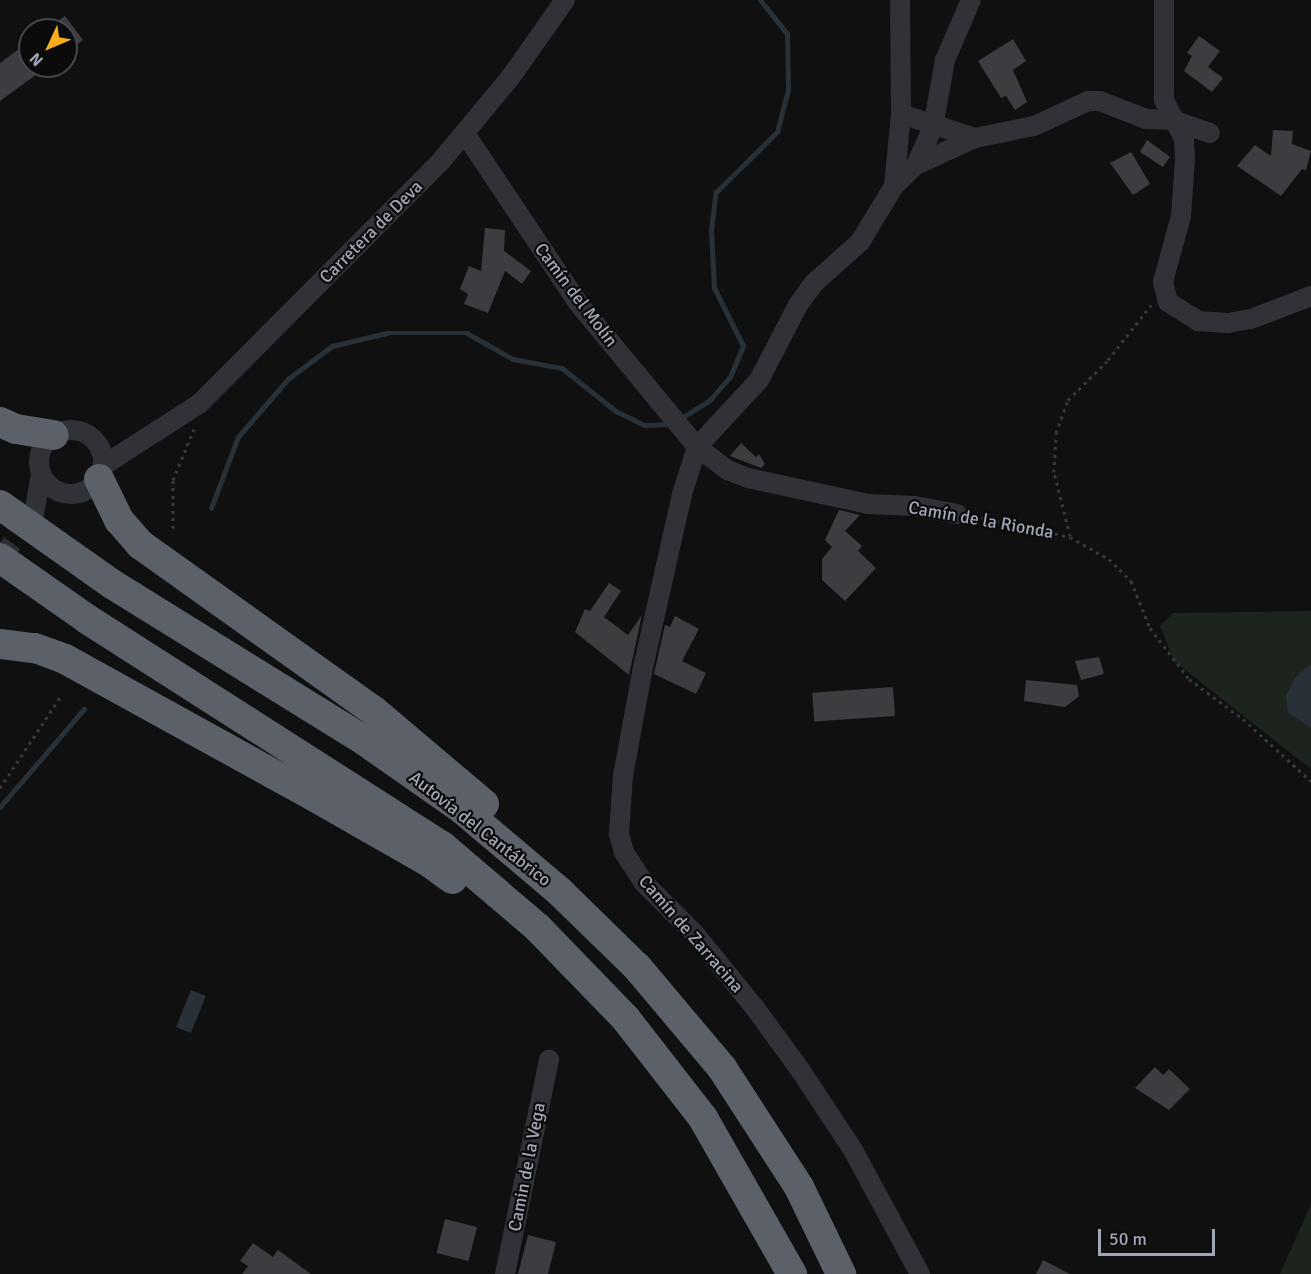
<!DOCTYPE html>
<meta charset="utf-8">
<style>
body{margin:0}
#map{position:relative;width:1311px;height:1274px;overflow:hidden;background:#101011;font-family:Signika,sans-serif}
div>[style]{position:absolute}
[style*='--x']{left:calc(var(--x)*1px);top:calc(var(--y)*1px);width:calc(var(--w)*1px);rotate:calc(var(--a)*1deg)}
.green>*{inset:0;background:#1c241d}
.water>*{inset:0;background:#283137;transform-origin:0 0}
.stream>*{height:4.5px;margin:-2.25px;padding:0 2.25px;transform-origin:2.25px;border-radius:2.25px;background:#283137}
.building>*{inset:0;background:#3c3d41;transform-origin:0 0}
.minor-tunnel>*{height:20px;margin-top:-10px;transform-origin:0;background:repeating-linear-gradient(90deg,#2d2e31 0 20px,transparent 0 30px)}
.path>*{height:3px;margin-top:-1.5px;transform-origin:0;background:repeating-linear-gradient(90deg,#37393e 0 3px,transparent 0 7.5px)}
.minor>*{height:20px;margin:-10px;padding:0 10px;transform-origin:10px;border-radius:10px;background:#313237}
.minor>.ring{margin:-10px;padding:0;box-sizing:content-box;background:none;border:20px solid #313237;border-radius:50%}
.highway>*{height:30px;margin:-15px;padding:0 15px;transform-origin:15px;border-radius:15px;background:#5c6068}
span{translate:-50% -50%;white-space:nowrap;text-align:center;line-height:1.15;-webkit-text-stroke:4.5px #0b0b0c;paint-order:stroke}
.street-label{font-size:18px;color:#a0a6b3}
.north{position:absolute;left:18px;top:18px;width:60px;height:60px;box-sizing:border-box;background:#0b0b0c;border:2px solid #47494f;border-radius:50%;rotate:226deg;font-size:16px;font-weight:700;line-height:24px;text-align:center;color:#a0a6b3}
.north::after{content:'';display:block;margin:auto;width:21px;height:27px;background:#fbad1e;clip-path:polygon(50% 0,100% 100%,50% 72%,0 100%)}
.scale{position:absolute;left:1098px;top:1229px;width:117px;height:27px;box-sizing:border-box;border:3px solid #a0a6b3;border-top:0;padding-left:8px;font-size:18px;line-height:21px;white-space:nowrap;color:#a0a6b3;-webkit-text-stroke:4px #0b0b0c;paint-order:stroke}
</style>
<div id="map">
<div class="green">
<div style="clip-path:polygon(1311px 611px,1311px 769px,1174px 661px,1160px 626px,1173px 613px)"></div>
<div style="clip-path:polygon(1311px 1204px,1311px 1274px,1280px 1274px)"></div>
</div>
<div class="water">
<div style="clip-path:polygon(1311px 664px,1311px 728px,1288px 713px,1286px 696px,1295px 678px)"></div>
<div style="left:191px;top:990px;width:16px;height:40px;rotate:22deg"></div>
</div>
<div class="stream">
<div style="--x:680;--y:419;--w:34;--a:-32"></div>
<div style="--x:709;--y:401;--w:32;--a:-49"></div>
<div style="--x:730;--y:377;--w:34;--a:-67"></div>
<div style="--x:743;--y:346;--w:65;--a:-116.6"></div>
<div style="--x:714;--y:288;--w:58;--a:-93"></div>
<div style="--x:711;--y:230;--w:38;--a:-83"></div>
<div style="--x:716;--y:192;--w:86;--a:-44.5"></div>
<div style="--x:777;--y:132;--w:43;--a:-75.3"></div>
<div style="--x:788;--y:90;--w:56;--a:-91"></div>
<div style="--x:787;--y:34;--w:43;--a:-128.5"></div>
<div style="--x:211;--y:508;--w:76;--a:-69.2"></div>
<div style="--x:238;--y:437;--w:77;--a:-49.2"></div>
<div style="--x:288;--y:379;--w:55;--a:-36.9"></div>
<div style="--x:332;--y:346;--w:57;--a:-13.3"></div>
<div style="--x:387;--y:333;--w:80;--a:0"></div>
<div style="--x:467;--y:333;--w:53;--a:29.5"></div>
<div style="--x:513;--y:359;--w:50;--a:10.4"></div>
<div style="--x:562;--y:368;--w:69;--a:38.5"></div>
<div style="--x:616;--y:411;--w:32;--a:26"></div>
<div style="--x:645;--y:425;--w:27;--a:-2"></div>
<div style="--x:0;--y:807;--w:129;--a:-49.4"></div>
</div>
<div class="building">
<div style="clip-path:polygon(65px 16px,83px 40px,66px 53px,66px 30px,46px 30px)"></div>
<div style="clip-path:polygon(1199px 36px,1220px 51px,1208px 67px,1223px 78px,1212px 92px,1184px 71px,1192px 56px,1187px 53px)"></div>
<div style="clip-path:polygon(1013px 39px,1026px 61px,1013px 70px,1027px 102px,1015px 110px,1006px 96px,1001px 98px,978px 61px)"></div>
<div style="clip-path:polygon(30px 41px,30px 66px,48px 66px,0 101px,0 63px)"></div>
<div style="clip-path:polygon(1273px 130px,1293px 131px,1292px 144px,1311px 151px,1306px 170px,1302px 169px,1281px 196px,1237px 166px,1255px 145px,1271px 156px)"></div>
<div style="clip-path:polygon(1147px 140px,1170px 157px,1163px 167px,1140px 152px)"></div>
<div style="clip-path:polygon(1131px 152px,1150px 184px,1133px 195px,1110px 163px)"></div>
<div style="clip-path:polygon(485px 228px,505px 230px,504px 251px,531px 271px,522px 284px,505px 271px,488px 313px,464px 304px,468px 294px,460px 289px,469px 266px,481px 271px)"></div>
<div style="clip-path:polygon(741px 443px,756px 457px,759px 454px,765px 464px,761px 468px,730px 456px)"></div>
<div style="clip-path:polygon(839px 510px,860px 515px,845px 531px,862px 546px,858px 551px,876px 568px,845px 601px,822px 580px,822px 559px,832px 547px,825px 540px)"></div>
<div style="clip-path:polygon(609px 583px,621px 591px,604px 617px,628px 635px,642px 615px,629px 675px,575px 632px,585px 609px,590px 611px)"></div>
<div style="clip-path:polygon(675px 616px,699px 629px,682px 661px,706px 673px,696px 694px,654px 674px,665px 625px,670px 627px)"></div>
<div style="clip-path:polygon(1099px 657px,1104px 674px,1081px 680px,1075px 661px)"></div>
<div style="clip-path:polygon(1026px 680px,1077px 685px,1079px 696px,1065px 707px,1024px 701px)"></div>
<div style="left:893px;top:687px;width:29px;height:81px;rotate:86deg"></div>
<div style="clip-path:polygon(1155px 1067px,1163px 1075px,1169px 1069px,1190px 1089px,1169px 1110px,1135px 1088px)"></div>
<div style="left:445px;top:1219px;width:33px;height:35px;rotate:14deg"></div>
<div style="clip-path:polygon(528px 1235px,556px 1242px,548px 1274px,518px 1274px)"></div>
<div style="clip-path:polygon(253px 1243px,273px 1257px,278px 1250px,311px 1274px,242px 1274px,248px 1266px,240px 1261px)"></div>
<div style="clip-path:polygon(1043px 1260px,1070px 1274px,1036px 1274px)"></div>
</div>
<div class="minor-tunnel">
<div style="--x:0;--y:559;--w:54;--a:-52.5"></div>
</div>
<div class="path">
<div style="--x:974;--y:516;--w:98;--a:12.3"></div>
<div style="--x:1070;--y:537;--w:45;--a:29.4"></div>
<div style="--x:1109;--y:559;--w:31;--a:45"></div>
<div style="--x:1131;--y:581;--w:51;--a:68"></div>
<div style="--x:1150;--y:628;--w:64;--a:52.6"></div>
<div style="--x:1189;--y:679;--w:67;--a:36.5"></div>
<div style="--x:1243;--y:719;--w:92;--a:42.4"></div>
<div style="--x:173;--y:528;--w:48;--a:-90"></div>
<div style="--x:173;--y:480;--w:55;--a:-67.6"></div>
<div style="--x:1070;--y:536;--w:66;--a:-104"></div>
<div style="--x:1054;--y:472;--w:39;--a:-87"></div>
<div style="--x:1056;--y:433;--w:35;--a:-70"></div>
<div style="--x:1068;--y:400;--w:57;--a:-45"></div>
<div style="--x:1108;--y:360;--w:70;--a:-52"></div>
<div style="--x:0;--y:788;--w:110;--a:-56.5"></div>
</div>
<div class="minor">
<div style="--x:1164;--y:0;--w:100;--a:90"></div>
<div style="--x:1164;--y:100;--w:44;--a:62.9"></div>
<div style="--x:1184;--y:139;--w:20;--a:87"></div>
<div style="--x:1185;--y:159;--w:57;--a:94"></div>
<div style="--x:1181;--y:216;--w:68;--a:105.3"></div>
<div style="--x:1163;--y:282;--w:21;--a:76"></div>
<div style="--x:1168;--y:302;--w:36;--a:32"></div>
<div style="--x:1198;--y:321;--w:30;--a:4"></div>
<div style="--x:1228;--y:323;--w:23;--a:-10"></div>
<div style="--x:1251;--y:319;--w:64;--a:-21"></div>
<div style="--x:901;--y:114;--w:78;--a:18"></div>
<div style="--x:466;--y:135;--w:202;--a:56.3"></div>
<div style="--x:578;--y:303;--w:187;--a:50.4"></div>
<div style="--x:697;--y:447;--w:39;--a:37"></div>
<div style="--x:728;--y:470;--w:22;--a:22"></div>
<div style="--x:748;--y:478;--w:123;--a:12.2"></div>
<div style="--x:868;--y:504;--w:47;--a:2.4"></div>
<div style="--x:915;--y:506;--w:43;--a:10.8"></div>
<div style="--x:916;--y:165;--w:65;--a:-24.6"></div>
<div style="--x:975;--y:138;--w:60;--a:-11.5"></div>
<div style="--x:1034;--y:126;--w:60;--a:-24.8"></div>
<div style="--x:1088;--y:101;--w:12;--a:0"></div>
<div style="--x:1100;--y:101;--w:49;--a:21.4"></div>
<div style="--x:1146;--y:119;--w:26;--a:2"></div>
<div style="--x:1172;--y:120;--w:40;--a:18.9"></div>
<div style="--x:894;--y:186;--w:72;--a:-84.4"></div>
<div style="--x:901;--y:114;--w:114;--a:-90.5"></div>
<div class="ring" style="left:39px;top:430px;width:44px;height:44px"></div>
<div style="--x:104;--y:465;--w:113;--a:-32.7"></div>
<div style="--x:199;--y:404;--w:343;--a:-45.1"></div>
<div style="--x:441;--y:161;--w:108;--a:-50.3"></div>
<div style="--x:510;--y:78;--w:95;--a:-54.8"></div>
<div style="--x:34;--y:514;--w:41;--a:-80.1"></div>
<div style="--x:505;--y:1274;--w:219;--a:-78.4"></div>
<div style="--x:920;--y:1274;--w:141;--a:-118.4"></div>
<div style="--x:853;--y:1150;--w:95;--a:-123.4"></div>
<div style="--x:801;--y:1071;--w:78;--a:-126.1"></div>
<div style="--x:755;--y:1008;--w:95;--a:-129"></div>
<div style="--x:695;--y:934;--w:72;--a:-135"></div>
<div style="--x:644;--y:883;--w:37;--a:-123"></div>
<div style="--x:624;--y:852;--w:19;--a:-106"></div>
<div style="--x:619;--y:834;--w:58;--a:-86.1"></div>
<div style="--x:623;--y:776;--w:106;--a:-79.6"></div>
<div style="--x:642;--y:672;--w:182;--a:-77.3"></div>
<div style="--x:682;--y:494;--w:49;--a:-72.3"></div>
<div style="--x:697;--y:447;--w:91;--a:-47.2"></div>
<div style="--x:759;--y:380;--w:85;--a:-62.5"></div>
<div style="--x:798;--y:305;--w:27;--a:-54"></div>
<div style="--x:814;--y:283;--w:62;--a:-41.7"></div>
<div style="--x:860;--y:242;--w:66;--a:-58.7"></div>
<div style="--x:894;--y:186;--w:30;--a:-44"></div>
<div style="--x:916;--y:165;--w:42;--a:-65.9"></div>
<div style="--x:933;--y:127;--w:68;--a:-79.8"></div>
<div style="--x:945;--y:60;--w:65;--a:-66.6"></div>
</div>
<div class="highway">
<div style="--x:0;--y:422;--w:17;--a:24"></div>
<div style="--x:16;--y:429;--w:38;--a:9"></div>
<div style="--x:99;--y:479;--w:46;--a:64"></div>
<div style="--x:119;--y:520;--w:33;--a:49"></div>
<div style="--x:141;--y:545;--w:286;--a:35.5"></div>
<div style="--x:374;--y:711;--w:144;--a:40.2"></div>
<div style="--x:0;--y:505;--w:137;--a:35.2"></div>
<div style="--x:112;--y:584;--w:298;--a:31.8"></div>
<div style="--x:365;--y:741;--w:118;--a:35"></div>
<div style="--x:462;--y:809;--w:127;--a:40.2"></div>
<div style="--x:559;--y:891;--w:109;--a:44.3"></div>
<div style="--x:637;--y:967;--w:132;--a:49.9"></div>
<div style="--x:722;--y:1068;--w:142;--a:57.1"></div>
<div style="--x:799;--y:1187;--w:97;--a:64.2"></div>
<div style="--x:0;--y:558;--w:106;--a:35"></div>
<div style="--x:87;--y:619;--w:421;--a:32.6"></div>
<div style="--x:442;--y:846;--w:125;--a:40.5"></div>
<div style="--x:537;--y:927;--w:128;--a:45.9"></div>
<div style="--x:626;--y:1019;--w:125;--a:52.1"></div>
<div style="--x:703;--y:1118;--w:180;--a:60.3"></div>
<div style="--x:0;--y:644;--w:35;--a:7"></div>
<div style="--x:35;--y:648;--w:32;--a:20"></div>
<div style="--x:65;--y:659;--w:286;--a:28.9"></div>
<div style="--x:315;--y:797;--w:131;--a:29.7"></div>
<div style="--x:429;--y:862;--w:29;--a:36"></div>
</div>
<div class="street-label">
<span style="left:371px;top:232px;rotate:-45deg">Carretera de Deva</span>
<span style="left:576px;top:295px;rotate:53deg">Camín del Molín</span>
<span style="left:981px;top:520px;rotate:10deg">Camín de la Rionda</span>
<span style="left:480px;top:829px;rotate:38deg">Autovía del Cantábrico</span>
<span style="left:691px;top:934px;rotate:49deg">Camín de Zarracina</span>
<span style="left:527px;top:1167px;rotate:-79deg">Camin de la Vega</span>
</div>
<div class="north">N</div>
<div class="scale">50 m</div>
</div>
